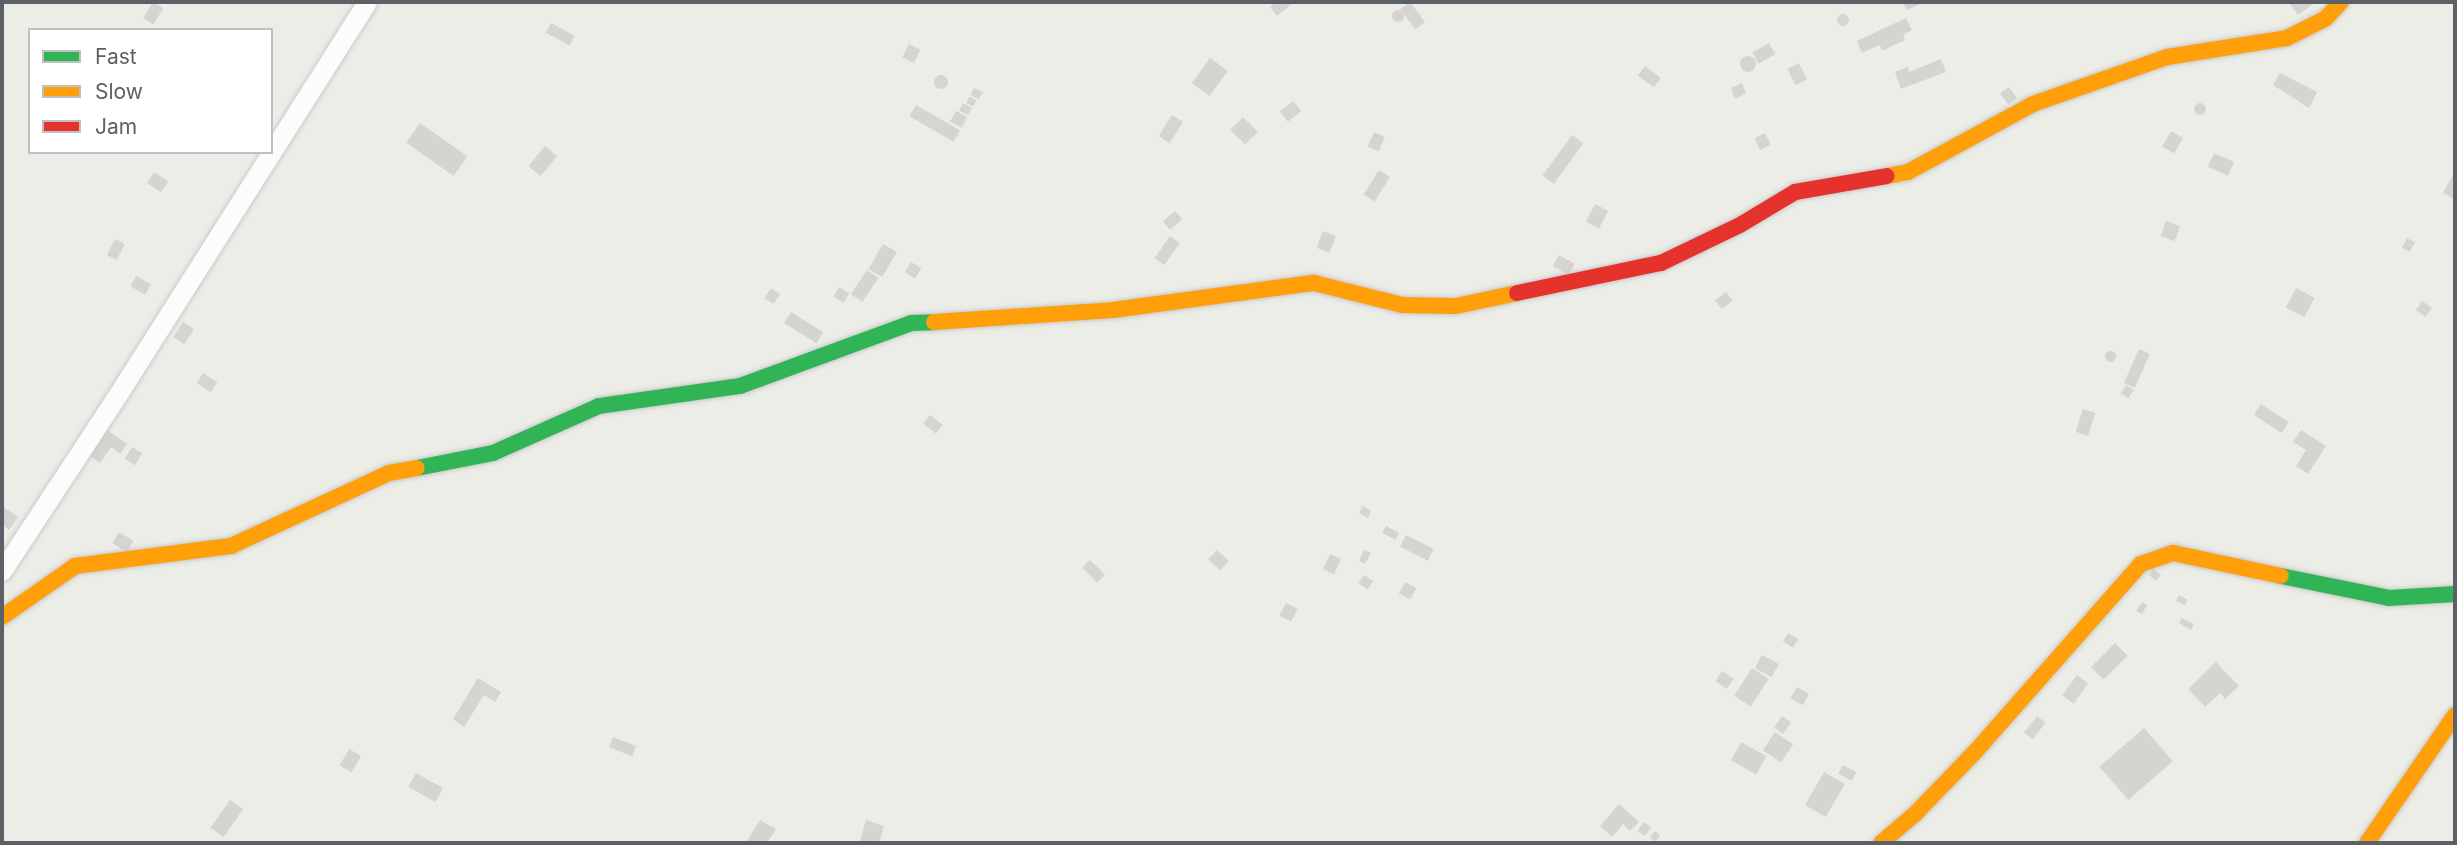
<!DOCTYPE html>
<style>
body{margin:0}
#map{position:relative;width:2457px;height:845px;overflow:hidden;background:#edede8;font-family:Inter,sans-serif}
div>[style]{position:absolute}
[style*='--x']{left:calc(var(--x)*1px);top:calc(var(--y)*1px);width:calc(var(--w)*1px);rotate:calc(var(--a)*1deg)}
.building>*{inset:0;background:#d5d4d1;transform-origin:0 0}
.round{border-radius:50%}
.roads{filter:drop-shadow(0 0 2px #c9cac9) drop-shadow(0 0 2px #c9cac9)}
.street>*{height:19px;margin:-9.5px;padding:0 9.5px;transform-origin:9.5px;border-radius:9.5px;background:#fcfcfc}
.fast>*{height:16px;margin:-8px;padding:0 8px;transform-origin:8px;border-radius:8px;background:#30b455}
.slow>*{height:16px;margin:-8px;padding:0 8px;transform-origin:8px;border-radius:8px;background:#ff9f0a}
.jam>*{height:16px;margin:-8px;padding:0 8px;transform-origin:8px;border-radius:8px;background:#e5322d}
span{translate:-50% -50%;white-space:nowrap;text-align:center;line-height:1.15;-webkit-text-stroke:7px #fff;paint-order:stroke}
.frame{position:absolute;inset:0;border:4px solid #5c6167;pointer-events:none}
.legend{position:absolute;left:28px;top:28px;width:245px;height:126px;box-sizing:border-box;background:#fff;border:2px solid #bec0c2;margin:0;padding:9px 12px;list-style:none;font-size:21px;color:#5c6167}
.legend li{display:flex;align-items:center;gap:14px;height:35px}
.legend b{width:35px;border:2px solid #bec0c2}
</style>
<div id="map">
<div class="building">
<div style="left:153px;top:2px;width:12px;height:19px;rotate:31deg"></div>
<div style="clip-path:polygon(1276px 2px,1294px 2px,1277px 16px,1270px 7px)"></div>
<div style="left:1410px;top:2px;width:25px;height:12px;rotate:53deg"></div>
<div style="clip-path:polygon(1902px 2px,1924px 2px,1907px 10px)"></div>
<div style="clip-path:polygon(2294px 2px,2309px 2px,2312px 5px,2298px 15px,2290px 4px)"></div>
<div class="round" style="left:1392px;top:10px;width:12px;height:12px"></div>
<div class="round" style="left:1837px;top:14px;width:12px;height:12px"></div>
<div style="clip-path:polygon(1906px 18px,1912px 30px,1903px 35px,1905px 40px,1882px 51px,1880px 45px,1862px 53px,1857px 41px)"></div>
<div style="left:551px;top:23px;width:27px;height:11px;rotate:28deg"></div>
<div style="left:1769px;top:43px;width:13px;height:19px;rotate:61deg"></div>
<div style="left:909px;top:44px;width:13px;height:15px;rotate:27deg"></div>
<div class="round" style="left:1740px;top:56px;width:16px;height:16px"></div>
<div style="left:1210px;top:58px;width:22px;height:31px;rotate:36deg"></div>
<div style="clip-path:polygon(1941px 59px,1946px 72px,1901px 89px,1895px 72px,1908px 67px,1909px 72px)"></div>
<div style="left:1799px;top:63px;width:18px;height:13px;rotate:63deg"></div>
<div style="left:1645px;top:66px;width:20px;height:12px;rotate:37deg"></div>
<div style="clip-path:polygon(2280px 73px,2317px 92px,2309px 108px,2273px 85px)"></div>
<div class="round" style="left:934px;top:75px;width:14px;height:14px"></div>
<div style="clip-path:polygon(1742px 83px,1746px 93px,1735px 99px,1731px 88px)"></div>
<div style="left:2009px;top:87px;width:14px;height:11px;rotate:54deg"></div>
<div style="clip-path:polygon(974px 88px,983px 92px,979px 99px,970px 95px)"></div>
<div style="left:969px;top:97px;width:8px;height:7px;rotate:23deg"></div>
<div style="left:1293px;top:101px;width:13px;height:17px;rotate:51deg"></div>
<div style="clip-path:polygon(963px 103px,972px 108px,968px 115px,959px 111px)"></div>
<div class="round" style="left:2194px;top:103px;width:12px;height:12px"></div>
<div style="left:916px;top:105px;width:51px;height:13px;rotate:30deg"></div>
<div style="left:956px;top:111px;width:13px;height:12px;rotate:29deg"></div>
<div style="left:1172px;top:115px;width:13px;height:25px;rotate:32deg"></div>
<div style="left:1243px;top:117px;width:21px;height:18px;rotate:45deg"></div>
<div style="left:420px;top:123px;width:58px;height:24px;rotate:35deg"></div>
<div style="left:2171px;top:131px;width:14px;height:18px;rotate:30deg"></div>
<div style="left:1374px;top:132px;width:12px;height:16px;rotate:24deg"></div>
<div style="left:1765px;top:133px;width:13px;height:12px;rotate:63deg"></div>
<div style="left:1572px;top:135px;width:14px;height:50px;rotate:36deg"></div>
<div style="left:545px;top:146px;width:16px;height:26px;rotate:40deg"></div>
<div style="left:2214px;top:153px;width:22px;height:15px;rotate:24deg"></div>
<div style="left:1379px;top:170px;width:13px;height:29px;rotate:32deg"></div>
<div style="left:154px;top:172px;width:17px;height:13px;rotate:33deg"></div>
<div style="clip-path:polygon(2452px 176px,2455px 178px,2454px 199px,2443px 193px)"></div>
<div style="left:1595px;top:204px;width:15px;height:20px;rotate:28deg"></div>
<div style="left:1175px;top:211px;width:11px;height:16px;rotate:49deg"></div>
<div style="left:2166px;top:221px;width:15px;height:16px;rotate:20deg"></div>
<div style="left:1323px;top:231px;width:14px;height:18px;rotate:21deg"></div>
<div style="left:1170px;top:236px;width:12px;height:27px;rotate:35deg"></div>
<div style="left:2407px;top:238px;width:9px;height:11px;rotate:27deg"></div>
<div style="left:115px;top:239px;width:11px;height:18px;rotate:27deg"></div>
<div style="left:883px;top:244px;width:16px;height:29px;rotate:30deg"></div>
<div style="left:1559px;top:255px;width:18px;height:13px;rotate:29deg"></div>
<div style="left:911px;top:262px;width:12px;height:12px;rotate:31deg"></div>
<div style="left:867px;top:270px;width:14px;height:29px;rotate:34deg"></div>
<div style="left:136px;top:276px;width:17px;height:12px;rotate:28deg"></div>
<div style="left:839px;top:287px;width:12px;height:11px;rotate:31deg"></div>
<div style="left:771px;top:288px;width:11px;height:12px;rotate:34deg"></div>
<div style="left:2296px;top:288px;width:21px;height:22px;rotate:28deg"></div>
<div style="left:1726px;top:292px;width:11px;height:14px;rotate:52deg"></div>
<div style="left:2422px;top:301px;width:12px;height:11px;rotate:35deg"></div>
<div style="left:791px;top:312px;width:38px;height:13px;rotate:32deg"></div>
<div style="left:183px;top:322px;width:13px;height:18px;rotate:32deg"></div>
<div style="left:2139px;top:349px;width:12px;height:37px;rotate:24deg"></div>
<div class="round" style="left:2104.5px;top:350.5px;width:11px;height:11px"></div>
<div style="left:203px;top:373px;width:17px;height:12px;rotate:33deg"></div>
<div style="left:2126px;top:385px;width:9px;height:10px;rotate:32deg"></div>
<div style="left:2261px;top:404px;width:33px;height:13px;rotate:33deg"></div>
<div style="left:2083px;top:409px;width:13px;height:24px;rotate:18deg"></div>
<div style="left:930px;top:415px;width:16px;height:11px;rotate:38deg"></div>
<div style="clip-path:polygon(107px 430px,127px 444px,120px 454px,111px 447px,100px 463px,89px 455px)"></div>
<div style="clip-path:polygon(2301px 430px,2326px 446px,2308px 474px,2296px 466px,2306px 450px,2293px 442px)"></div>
<div style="left:132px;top:447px;width:12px;height:14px;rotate:31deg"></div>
<div style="clip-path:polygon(2px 506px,18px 517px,9px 530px,2px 524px)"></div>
<div style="clip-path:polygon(1363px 506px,1371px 511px,1368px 518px,1359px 513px)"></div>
<div style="left:1386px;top:526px;width:15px;height:8px;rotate:28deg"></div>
<div style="left:119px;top:532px;width:17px;height:13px;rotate:31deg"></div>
<div style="left:1406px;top:535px;width:31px;height:13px;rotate:27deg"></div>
<div style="left:1217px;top:550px;width:16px;height:13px;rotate:43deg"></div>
<div style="clip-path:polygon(1364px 550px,1371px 553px,1365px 564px,1359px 561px)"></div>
<div style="left:1330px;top:554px;width:12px;height:17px;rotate:24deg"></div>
<div style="left:1090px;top:560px;width:21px;height:11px;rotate:45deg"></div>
<div style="clip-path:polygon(2153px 569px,2161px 575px,2156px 581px,2149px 575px)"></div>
<div style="left:1364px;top:575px;width:11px;height:10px;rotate:34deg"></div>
<div style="left:1405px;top:582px;width:13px;height:13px;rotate:29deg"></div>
<div style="clip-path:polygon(2179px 595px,2188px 600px,2185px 605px,2176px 601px)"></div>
<div style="clip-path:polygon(2142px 602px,2147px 605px,2142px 614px,2136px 611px)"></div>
<div style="left:1286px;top:603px;width:13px;height:14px;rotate:27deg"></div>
<div style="clip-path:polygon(2182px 618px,2194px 624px,2191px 630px,2179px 623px)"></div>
<div style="left:1788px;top:633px;width:12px;height:10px;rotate:31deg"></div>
<div style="left:2115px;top:643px;width:18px;height:34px;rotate:45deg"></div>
<div style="left:1762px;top:655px;width:19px;height:15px;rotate:28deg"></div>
<div style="clip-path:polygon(2216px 662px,2239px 686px,2225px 699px,2220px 693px,2205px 707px,2188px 689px)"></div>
<div style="left:1752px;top:668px;width:20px;height:33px;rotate:33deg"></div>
<div style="left:1722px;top:671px;width:14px;height:12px;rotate:34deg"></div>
<div style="left:2077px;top:675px;width:14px;height:25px;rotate:36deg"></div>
<div style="clip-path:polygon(478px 678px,501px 692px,495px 702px,484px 695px,464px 727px,453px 719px)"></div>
<div style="left:1797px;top:687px;width:14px;height:13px;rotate:30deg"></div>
<div style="left:1782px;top:716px;width:11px;height:14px;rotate:34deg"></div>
<div style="left:2037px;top:716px;width:11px;height:21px;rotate:38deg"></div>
<div style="left:2144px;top:728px;width:44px;height:59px;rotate:49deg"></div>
<div style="left:1775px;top:732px;width:22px;height:22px;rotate:34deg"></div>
<div style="left:613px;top:737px;width:25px;height:11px;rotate:21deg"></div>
<div style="left:1741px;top:742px;width:29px;height:21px;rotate:29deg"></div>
<div style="left:349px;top:749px;width:14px;height:19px;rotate:30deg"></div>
<div style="left:1843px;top:765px;width:15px;height:10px;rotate:28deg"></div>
<div style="left:1824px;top:772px;width:24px;height:38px;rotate:30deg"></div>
<div style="left:416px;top:773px;width:31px;height:16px;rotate:29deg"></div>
<div style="left:230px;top:800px;width:16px;height:34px;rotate:35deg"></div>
<div style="clip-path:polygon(1619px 804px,1639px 822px,1630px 831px,1623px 824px,1612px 837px,1600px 826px)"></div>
<div style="clip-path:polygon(760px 820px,776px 829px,767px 843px,746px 843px)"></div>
<div style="clip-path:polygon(866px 820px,884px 826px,879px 843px,860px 841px)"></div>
<div style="left:1644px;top:822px;width:9px;height:11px;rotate:36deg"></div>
<div style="clip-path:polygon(1655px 831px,1660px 835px,1656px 842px,1650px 837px)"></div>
</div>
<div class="roads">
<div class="street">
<div style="--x:2;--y:571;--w:206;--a:-56.7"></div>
<div style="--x:115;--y:399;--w:470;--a:-57.6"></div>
</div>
<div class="fast">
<div style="--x:417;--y:468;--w:77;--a:-11.2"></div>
<div style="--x:493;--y:453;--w:116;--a:-23.9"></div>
<div style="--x:599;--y:406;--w:142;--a:-8.1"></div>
<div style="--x:740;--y:386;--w:182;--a:-20.2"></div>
<div style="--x:911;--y:323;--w:23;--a:-2"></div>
<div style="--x:2281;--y:576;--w:110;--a:11.5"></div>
<div style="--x:2389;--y:598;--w:66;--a:-3.5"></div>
</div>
<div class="slow">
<div style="--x:1887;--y:176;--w:21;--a:-11"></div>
<div style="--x:1908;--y:172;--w:142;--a:-28.5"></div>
<div style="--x:2033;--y:104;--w:142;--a:-19.3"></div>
<div style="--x:2167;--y:57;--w:121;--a:-9"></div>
<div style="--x:2287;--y:38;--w:42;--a:-26.6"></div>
<div style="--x:2325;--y:19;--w:23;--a:-47"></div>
<div style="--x:934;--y:322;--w:179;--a:-3.8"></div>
<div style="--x:1113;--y:310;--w:203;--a:-7.7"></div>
<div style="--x:1314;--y:283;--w:91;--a:14"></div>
<div style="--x:1402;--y:305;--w:54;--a:1.1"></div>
<div style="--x:1456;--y:306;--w:62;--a:-12"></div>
<div style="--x:2;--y:617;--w:89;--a:-34.9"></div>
<div style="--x:75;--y:566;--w:157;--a:-7.3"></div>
<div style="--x:231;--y:546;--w:174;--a:-24.8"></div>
<div style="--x:389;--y:473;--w:28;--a:-10"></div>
<div style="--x:1881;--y:843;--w:46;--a:-40.6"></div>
<div style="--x:1916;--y:813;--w:85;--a:-46"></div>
<div style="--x:1975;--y:752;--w:251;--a:-48.6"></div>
<div style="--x:2141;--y:564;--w:34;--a:-19"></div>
<div style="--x:2173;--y:553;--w:110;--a:12"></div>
<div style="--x:2367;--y:843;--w:155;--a:-55.5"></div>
</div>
<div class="jam">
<div style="--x:1517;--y:293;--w:147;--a:-11.8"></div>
<div style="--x:1661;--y:263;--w:88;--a:-25.7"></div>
<div style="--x:1740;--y:225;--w:64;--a:-31"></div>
<div style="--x:1795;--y:192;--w:93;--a:-9.9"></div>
</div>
</div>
<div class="frame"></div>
<ul class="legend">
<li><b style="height:9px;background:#30b455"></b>Fast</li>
<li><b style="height:9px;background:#ff9f0a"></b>Slow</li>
<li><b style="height:9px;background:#e5322d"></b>Jam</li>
</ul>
</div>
